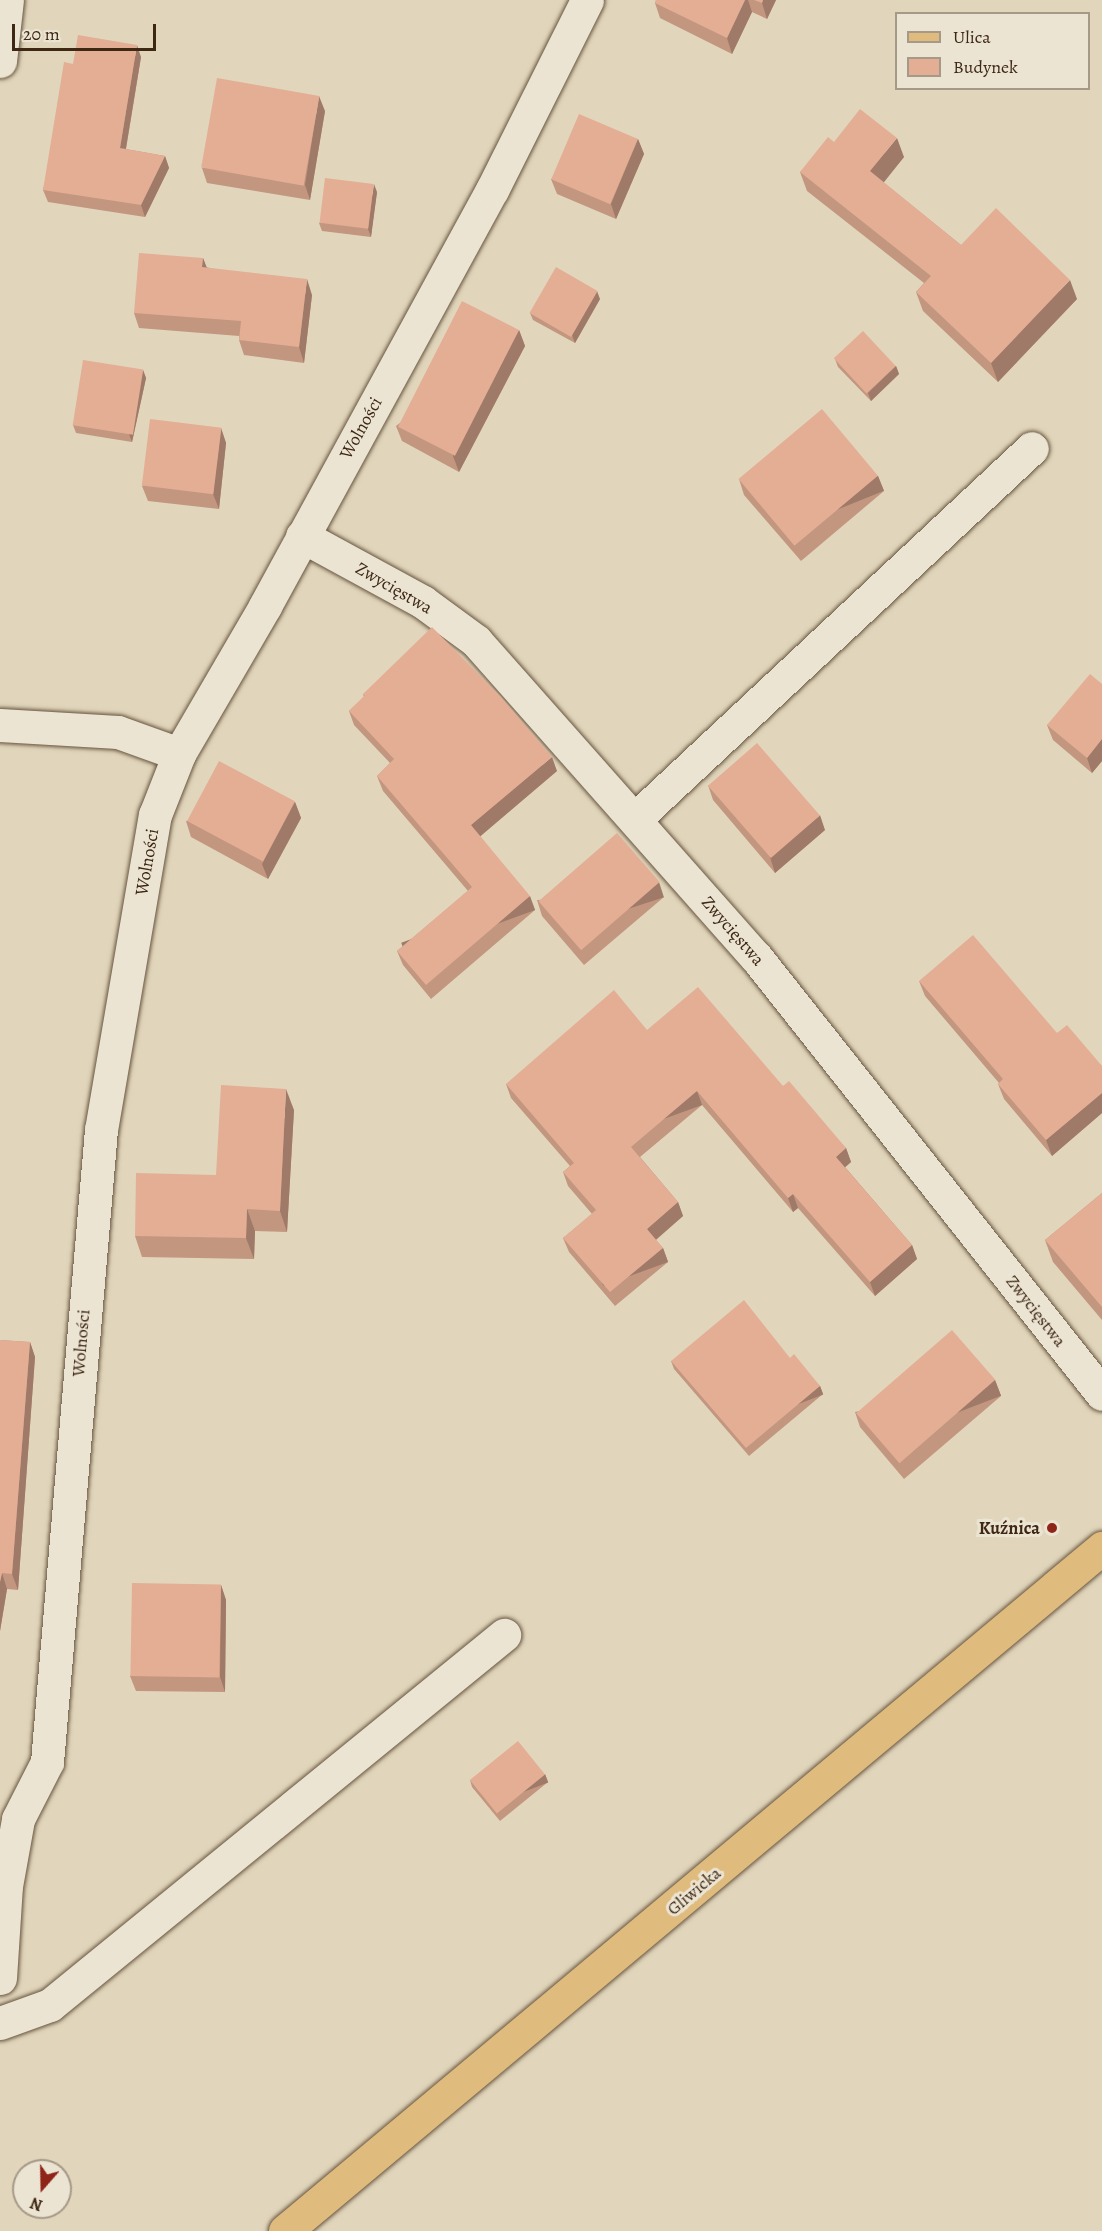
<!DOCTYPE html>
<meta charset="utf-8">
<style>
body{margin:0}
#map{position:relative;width:1102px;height:2231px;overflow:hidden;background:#e1d6bc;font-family:Alegreya,serif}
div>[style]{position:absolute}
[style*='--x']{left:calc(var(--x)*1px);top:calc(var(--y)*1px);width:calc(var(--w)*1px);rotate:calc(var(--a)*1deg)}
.roads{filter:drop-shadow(0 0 2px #67543e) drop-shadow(0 0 2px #67543e)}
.minor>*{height:33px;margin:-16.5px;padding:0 16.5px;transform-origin:16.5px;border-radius:16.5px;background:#ece4d3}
.major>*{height:33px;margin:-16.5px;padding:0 16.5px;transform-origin:16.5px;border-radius:16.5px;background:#e0bb7e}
.wall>*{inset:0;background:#c3967f}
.shaded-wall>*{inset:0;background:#9f7a68;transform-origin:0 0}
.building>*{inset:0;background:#e3ae94;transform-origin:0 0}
.dots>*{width:16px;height:16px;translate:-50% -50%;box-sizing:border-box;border:3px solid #ece4d3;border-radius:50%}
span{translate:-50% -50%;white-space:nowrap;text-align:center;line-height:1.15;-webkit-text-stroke:6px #ece4d3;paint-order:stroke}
.street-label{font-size:18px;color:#3e2814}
.poi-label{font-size:18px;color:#3e2814;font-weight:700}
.right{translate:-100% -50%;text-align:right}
.legend{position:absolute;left:895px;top:12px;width:195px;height:78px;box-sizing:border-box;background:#ece4d3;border:2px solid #a69987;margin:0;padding:8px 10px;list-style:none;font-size:18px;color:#3e2814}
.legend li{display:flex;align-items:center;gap:12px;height:30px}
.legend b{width:30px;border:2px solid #a69987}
.north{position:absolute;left:12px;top:2159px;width:60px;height:60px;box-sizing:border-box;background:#ece4d3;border:2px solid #a69987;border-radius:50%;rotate:200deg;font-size:16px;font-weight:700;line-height:24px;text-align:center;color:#3e2814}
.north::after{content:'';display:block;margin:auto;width:21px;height:27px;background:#8f2418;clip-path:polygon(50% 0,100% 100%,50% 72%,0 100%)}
.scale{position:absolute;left:12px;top:24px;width:144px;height:27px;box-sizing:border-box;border:3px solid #3e2814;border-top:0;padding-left:8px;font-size:18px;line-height:21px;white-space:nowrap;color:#3e2814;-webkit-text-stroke:4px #ece4d3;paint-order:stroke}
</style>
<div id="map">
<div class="roads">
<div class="minor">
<div style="--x:0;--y:61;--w:61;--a:-83.5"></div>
<div style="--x:302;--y:536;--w:138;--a:28.6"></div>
<div style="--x:423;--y:602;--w:66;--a:36.3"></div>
<div style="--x:476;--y:641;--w:422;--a:48.5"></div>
<div style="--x:756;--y:957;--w:557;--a:51.63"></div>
<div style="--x:0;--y:725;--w:118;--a:3.4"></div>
<div style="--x:118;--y:732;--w:65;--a:19.8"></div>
<div style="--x:635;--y:819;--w:543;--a:-43.06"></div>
<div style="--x:0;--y:1978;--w:92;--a:-86.3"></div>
<div style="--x:6;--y:1886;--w:68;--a:-79.8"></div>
<div style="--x:18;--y:1819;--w:64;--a:-63"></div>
<div style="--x:47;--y:1762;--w:634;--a:-85.12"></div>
<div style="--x:101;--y:1130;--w:320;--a:-80.3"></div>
<div style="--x:155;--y:815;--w:66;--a:-68.5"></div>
<div style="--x:179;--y:754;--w:171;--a:-59.8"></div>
<div style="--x:265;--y:606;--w:474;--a:-61.4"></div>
<div style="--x:492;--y:190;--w:212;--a:-63.4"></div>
<div style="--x:0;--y:2023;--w:53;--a:-19.8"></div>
<div style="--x:50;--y:2005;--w:586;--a:-39.18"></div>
</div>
<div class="major">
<div style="--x:285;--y:2231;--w:1065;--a:-39.9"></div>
</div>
</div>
<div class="wall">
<div style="clip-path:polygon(656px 0,776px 0,767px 19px,752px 12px,732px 54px,660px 18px,655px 3px)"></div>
<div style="clip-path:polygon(141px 57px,126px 149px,165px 156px,169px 168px,145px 217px,48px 202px,43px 190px,73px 64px)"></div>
<div style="clip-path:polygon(325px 111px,310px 200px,207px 183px,202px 168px)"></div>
<div style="clip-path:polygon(638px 139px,644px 154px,616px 219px,557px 194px,551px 179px)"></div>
<div style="clip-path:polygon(834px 142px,904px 157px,883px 182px,961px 245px,1077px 299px,998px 382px,923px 311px,916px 292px,924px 283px,807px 191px,800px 172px)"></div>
<div style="clip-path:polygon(377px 192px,371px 237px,322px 231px,319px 223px)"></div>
<div style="clip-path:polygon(203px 258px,206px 267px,312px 295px,304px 363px,244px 355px,239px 340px,239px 336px,139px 328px,134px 313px)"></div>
<div style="clip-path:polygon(600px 299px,575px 343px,533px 320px,530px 313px)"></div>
<div style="clip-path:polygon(519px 330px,525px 346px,459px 472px,402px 441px,396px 426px)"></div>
<div style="clip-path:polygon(835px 359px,896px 366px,899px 374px,871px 401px,838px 367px)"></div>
<div style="clip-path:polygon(143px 370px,146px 378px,132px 442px,76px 433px,73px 425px)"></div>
<div style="clip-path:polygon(221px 428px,226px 443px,219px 509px,148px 501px,142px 486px)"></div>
<div style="clip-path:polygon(878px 476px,884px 491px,801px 561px,744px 495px,739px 479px)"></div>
<div style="clip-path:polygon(1102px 684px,1102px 761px,1092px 773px,1053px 740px,1047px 725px)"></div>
<div style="clip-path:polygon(363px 694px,557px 771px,480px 836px,535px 910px,431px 999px,403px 965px,397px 951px,468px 891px,383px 791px,377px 776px,390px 763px,354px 725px,349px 711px,364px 697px)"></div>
<div style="clip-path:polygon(708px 785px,825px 830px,775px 873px,713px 800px)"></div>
<div style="clip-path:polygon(295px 802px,301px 818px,268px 879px,191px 837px,186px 821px)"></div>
<div style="clip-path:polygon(664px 897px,584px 965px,542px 916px,537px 900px)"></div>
<div style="clip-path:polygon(919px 981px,1057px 1033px,1102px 1066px,1102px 1113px,1052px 1156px,1004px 1099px,998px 1084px,999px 1083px,925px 996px)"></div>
<div style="clip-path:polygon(647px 1030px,783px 1086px,846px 1148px,851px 1162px,845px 1167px,912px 1245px,917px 1259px,875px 1296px,798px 1208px,793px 1212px,702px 1105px,640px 1157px,678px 1202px,683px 1216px,656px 1240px,663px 1248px,668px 1262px,615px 1306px,569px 1252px,563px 1238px,592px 1214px,568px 1186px,563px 1172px,570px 1166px,511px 1098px,506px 1084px)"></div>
<div style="clip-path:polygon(294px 1110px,287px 1232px,255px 1231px,254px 1259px,142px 1257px,135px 1236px,216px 1175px)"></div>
<div style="clip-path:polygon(1102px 1193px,1102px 1320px,1053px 1262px,1045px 1240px)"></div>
<div style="clip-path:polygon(0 1340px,30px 1342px,35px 1357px,18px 1590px,7px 1589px,0 1631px)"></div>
<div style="clip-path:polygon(790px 1358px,820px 1386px,823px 1394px,749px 1456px,674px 1369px,671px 1361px)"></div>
<div style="clip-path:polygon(995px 1380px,1001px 1396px,904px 1479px,860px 1427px,855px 1412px)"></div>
<div style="clip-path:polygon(221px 1585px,226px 1600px,225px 1692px,136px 1691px,130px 1676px)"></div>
<div style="clip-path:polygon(545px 1774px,548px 1782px,500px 1821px,472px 1787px,470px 1780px)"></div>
</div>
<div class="shaded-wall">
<div style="clip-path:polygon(745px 0,748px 0,752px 12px,732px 54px,727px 38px)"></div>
<div style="clip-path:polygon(763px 0,776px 0,767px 19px,762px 3px)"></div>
<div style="clip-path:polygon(137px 45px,141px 57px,124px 160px,120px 148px)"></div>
<div style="clip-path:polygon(319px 96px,325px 111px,310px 200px,305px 185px)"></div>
<div style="clip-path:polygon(897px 138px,904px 157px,877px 191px,870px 171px)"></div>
<div style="clip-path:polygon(638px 139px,644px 154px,616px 219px,611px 204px)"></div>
<div style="clip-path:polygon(165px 156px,169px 168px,145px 217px,141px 205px)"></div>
<div style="clip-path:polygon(374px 184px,377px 192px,371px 237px,368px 229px)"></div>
<div style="clip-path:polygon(203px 258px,209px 273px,202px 267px)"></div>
<div style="clip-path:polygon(307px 279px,312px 295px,304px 363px,299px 347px)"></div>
<div style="clip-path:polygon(1070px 280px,1077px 299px,998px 382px,991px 363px)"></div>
<div style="clip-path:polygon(597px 291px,600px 299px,575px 343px,572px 335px)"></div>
<div style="clip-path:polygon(519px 330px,525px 346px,459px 472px,453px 456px)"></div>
<div style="clip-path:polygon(896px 366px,899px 374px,871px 401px,868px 393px)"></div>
<div style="clip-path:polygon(143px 370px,146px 378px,132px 442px,129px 434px)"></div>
<div style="clip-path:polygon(221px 428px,226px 443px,219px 509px,213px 494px)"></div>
<div style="left:878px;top:476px;width:16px;height:108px;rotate:68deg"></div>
<div style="clip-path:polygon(1102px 739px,1102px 761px,1092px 773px,1087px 758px)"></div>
<div style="clip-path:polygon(552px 757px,557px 771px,476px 840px,471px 825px)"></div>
<div style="clip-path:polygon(295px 802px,301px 818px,268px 879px,262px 864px)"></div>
<div style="clip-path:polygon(820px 815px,825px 830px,775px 873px,770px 857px)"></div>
<div style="left:659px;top:882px;width:16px;height:105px;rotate:72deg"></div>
<div style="left:530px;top:896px;width:15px;height:137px;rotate:70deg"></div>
<div style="clip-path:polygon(286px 1089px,294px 1110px,287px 1232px,280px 1211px)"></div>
<div style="left:697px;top:1091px;width:15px;height:87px;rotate:70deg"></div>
<div style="clip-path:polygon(1102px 1093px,1102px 1113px,1052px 1156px,1046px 1140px)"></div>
<div style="clip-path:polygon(846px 1148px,851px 1162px,841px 1171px,836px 1157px)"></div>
<div style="clip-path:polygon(793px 1194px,798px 1208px,793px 1212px,788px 1198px)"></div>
<div style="clip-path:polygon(678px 1202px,683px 1216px,652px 1243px,647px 1229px)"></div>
<div style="clip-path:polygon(247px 1209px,255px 1231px,254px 1259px,246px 1238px)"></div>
<div style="clip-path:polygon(912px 1245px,917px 1259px,875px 1296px,870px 1282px)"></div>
<div style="left:663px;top:1248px;width:15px;height:69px;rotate:70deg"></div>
<div style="clip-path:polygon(30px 1342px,35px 1357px,18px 1590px,12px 1574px)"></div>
<div style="left:995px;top:1380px;width:17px;height:128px;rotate:69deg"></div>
<div style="left:820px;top:1386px;width:9px;height:97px;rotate:69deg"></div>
<div style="clip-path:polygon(2px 1573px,7px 1589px,0 1631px,0 1582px)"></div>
<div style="clip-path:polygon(221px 1585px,226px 1600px,225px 1692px,220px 1677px)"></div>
<div style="left:545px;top:1774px;width:9px;height:62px;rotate:69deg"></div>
</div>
<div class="building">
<div style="clip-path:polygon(656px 0,745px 0,727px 38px,655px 3px)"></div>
<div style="clip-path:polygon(754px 0,763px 0,762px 3px)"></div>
<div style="clip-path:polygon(78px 35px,137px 45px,120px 148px,165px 156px,141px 205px,43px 190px,64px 62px,73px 64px)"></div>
<div style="left:217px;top:78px;width:104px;height:91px;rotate:10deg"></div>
<div style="clip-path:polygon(860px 109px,897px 138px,870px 171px,961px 245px,996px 208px,1070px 280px,991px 363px,916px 292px,931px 276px,800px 172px,828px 137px,834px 142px)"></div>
<div style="left:579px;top:114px;width:64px;height:71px;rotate:23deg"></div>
<div style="left:325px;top:178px;width:49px;height:45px;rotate:7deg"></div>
<div style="clip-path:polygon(139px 253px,203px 258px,202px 267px,307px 279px,299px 347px,239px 340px,241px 321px,134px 313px)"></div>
<div style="left:556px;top:267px;width:48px;height:53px;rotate:30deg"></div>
<div style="left:462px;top:301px;width:64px;height:141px;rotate:27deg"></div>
<div style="left:863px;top:331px;width:48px;height:40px;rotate:47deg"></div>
<div style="left:83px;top:360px;width:61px;height:66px;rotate:9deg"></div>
<div style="left:822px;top:409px;width:87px;height:109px;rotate:50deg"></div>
<div style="left:150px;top:419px;width:72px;height:67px;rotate:7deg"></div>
<div style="clip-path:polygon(432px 627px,501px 697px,552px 757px,471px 825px,530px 896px,426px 985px,397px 951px,472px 887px,377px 776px,394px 759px,349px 711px,365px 695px,363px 694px)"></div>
<div style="clip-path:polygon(1090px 674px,1102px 684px,1102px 739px,1087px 758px,1047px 725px)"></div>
<div style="left:757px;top:743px;width:96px;height:65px;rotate:49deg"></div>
<div style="left:219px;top:761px;width:86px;height:68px;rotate:28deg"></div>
<div style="left:617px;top:833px;width:65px;height:104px;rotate:49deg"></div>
<div style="clip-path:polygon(973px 935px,1057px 1033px,1067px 1025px,1102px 1066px,1102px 1093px,1046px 1140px,998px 1084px,1003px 1079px,919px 981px)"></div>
<div style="clip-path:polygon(698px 987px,783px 1086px,789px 1081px,846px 1148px,836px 1157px,912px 1245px,870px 1282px,793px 1194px,788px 1198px,697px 1091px,631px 1147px,678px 1202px,647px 1229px,663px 1248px,610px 1292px,563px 1238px,596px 1210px,563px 1172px,574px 1163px,506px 1084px,614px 990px,647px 1030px)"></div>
<div style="clip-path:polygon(221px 1085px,286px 1089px,280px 1211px,247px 1209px,246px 1238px,135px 1236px,136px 1173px,216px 1175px)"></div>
<div style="clip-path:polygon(1102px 1193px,1102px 1307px,1045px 1240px)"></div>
<div style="clip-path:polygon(744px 1300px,790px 1358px,794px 1354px,820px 1386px,746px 1448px,671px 1361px)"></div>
<div style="left:952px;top:1330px;width:66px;height:127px;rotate:49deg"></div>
<div style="clip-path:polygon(0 1340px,30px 1342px,12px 1574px,2px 1573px,0 1582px)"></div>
<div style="left:132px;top:1583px;width:89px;height:93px;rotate:1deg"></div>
<div style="left:518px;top:1741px;width:43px;height:62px;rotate:51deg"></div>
</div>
<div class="dots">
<div style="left:1052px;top:1528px;background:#8f2418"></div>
</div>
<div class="street-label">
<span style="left:361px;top:428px;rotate:-61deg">Wolności</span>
<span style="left:394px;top:588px;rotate:30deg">Zwycięstwa</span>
<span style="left:147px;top:862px;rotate:-80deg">Wolności</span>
<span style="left:733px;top:931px;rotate:49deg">Zwycięstwa</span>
<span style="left:1036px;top:1311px;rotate:52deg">Zwycięstwa</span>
<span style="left:81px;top:1343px;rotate:-85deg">Wolności</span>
<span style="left:694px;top:1891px;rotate:-40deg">Gliwicka</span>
</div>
<div class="poi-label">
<span class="right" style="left:1040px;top:1528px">Kuźnica</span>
</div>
<ul class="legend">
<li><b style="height:8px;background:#e0bb7e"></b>Ulica</li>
<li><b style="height:16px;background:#e3ae94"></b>Budynek</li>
</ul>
<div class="north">N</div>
<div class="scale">20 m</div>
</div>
